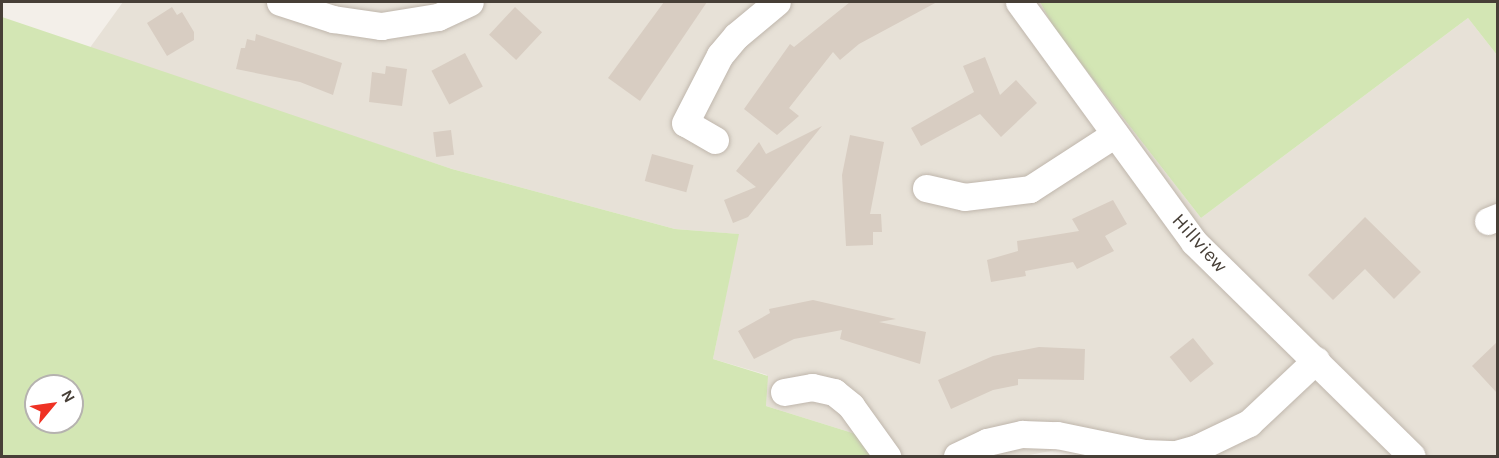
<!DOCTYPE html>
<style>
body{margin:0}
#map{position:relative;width:1499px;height:458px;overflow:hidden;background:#f3efe9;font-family:Karla,sans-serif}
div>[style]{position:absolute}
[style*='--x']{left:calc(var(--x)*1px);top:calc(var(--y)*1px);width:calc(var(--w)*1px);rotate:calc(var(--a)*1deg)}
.residential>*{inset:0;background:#e7e1d7}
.green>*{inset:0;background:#d3e6b4}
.building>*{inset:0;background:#d8cdc2;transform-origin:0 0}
.roads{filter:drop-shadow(0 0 2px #bfb6ac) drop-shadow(0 0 2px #bfb6ac)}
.street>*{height:27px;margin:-13.5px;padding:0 13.5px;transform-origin:13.5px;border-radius:13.5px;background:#fff}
span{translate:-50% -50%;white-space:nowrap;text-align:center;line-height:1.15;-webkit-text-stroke:5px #fff;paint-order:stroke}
.street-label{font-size:20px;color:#473f37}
.frame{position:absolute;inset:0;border:3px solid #473f37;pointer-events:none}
.north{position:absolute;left:24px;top:374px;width:60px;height:60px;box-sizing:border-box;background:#fff;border:2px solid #b5b2af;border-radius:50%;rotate:61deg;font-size:16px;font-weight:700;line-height:24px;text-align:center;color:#473f37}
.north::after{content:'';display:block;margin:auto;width:21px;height:27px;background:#ef3224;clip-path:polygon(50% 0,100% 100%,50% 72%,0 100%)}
</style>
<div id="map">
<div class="residential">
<div style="clip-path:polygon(123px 2px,1040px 2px,1055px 30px,1201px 218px,1468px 18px,1497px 55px,1497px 456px,1084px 456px,1061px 449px,1024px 456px,872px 456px,859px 435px,766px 406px,767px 375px,713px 359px,738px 234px,675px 229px,452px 169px,89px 49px)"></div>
</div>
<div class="green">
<div style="clip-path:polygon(1040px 2px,1497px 2px,1497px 55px,1468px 18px,1201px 218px,1055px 30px)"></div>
<div style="clip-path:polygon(evenodd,2px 17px,452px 169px,675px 229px,739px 234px,713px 359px,768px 376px,766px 406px,859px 435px,872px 456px,2px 456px,2px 17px,36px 386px,72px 386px,72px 422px,36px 422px,36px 386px)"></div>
</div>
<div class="building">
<div style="clip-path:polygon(664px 2px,707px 2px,640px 101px,608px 78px)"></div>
<div style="clip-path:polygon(850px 2px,937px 2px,859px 44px,840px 60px,833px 52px,789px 108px,799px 116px,777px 135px,744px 109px,790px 44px,794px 47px)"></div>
<div style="clip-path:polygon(172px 7px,177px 15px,182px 12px,194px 32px,194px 40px,167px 56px,147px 23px)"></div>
<div style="left:515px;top:7px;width:37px;height:38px;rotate:43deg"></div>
<div style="clip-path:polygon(256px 34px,342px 63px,333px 95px,300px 82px,236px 69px,241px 48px,245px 48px,247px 39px,255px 41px)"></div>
<div style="left:465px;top:53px;width:38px;height:38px;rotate:62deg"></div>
<div style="clip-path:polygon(985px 57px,1000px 95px,1016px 80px,1037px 103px,1001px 137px,980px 114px,921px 146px,911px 128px,974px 92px,963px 66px)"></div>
<div style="clip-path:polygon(386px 66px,407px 69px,402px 106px,369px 102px,372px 72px,385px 74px)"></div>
<div style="clip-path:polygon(822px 126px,748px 217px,733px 223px,724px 200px,756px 187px,736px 171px,759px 142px,766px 154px)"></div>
<div style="left:451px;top:130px;width:25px;height:18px;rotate:83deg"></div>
<div style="clip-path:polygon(850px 135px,884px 142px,870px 214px,881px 214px,882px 232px,873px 232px,873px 245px,846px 246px,842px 175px)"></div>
<div style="left:652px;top:154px;width:43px;height:28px;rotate:15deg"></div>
<div style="clip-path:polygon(1113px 200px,1127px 224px,1105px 236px,1114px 251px,1077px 269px,1073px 262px,1025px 271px,1026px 276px,991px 282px,987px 260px,1018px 251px,1017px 241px,1079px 231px,1072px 219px)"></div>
<div style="clip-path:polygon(1365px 217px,1421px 272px,1394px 299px,1365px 269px,1333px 300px,1308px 275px)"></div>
<div style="clip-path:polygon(813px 300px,896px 319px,879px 322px,926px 332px,920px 364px,840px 339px,842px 330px,794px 339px,754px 359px,738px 331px,770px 313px,769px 309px)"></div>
<div style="left:1193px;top:338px;width:33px;height:30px;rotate:51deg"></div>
<div style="clip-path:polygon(1497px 342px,1497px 393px,1472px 366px)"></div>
<div style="clip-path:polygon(1039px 347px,1085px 349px,1084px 380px,1018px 379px,1018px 385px,993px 390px,951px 409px,938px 380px,993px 356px)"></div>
</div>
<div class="roads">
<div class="street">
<div style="--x:280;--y:2;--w:56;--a:17.8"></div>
<div style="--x:333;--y:19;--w:49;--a:8.3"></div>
<div style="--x:381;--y:26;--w:58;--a:-9"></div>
<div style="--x:438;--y:17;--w:35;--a:-25"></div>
<div style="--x:1019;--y:2;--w:297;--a:53.9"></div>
<div style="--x:1194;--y:242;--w:305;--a:44.5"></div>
<div style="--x:715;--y:140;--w:34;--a:-150"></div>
<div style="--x:685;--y:123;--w:76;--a:-62.8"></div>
<div style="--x:720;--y:55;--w:25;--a:-50"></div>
<div style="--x:736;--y:36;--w:53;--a:-39.7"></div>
<div style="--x:926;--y:188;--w:39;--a:13"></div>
<div style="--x:964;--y:197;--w:66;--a:-6.9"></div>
<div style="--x:1030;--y:189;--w:101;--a:-32.9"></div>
<div style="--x:1488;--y:221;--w:11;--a:-22"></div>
<div style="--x:784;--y:392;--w:28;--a:-10"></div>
<div style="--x:812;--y:387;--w:23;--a:13"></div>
<div style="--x:834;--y:392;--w:22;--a:39"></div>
<div style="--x:851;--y:406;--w:62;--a:54.2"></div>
<div style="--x:957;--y:456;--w:33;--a:-25"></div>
<div style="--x:987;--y:442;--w:36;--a:-13"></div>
<div style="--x:1022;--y:434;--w:35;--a:2"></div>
<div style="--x:1057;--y:435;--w:89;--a:11.7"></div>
<div style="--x:1144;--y:453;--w:32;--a:2"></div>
<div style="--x:1176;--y:454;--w:22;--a:-16"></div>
<div style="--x:1197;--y:448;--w:58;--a:-25.7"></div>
<div style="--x:1249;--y:423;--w:92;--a:-43.2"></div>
</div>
</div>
<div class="street-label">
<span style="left:1200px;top:243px;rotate:48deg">Hillview</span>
</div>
<div class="frame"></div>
<div class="north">N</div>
</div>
